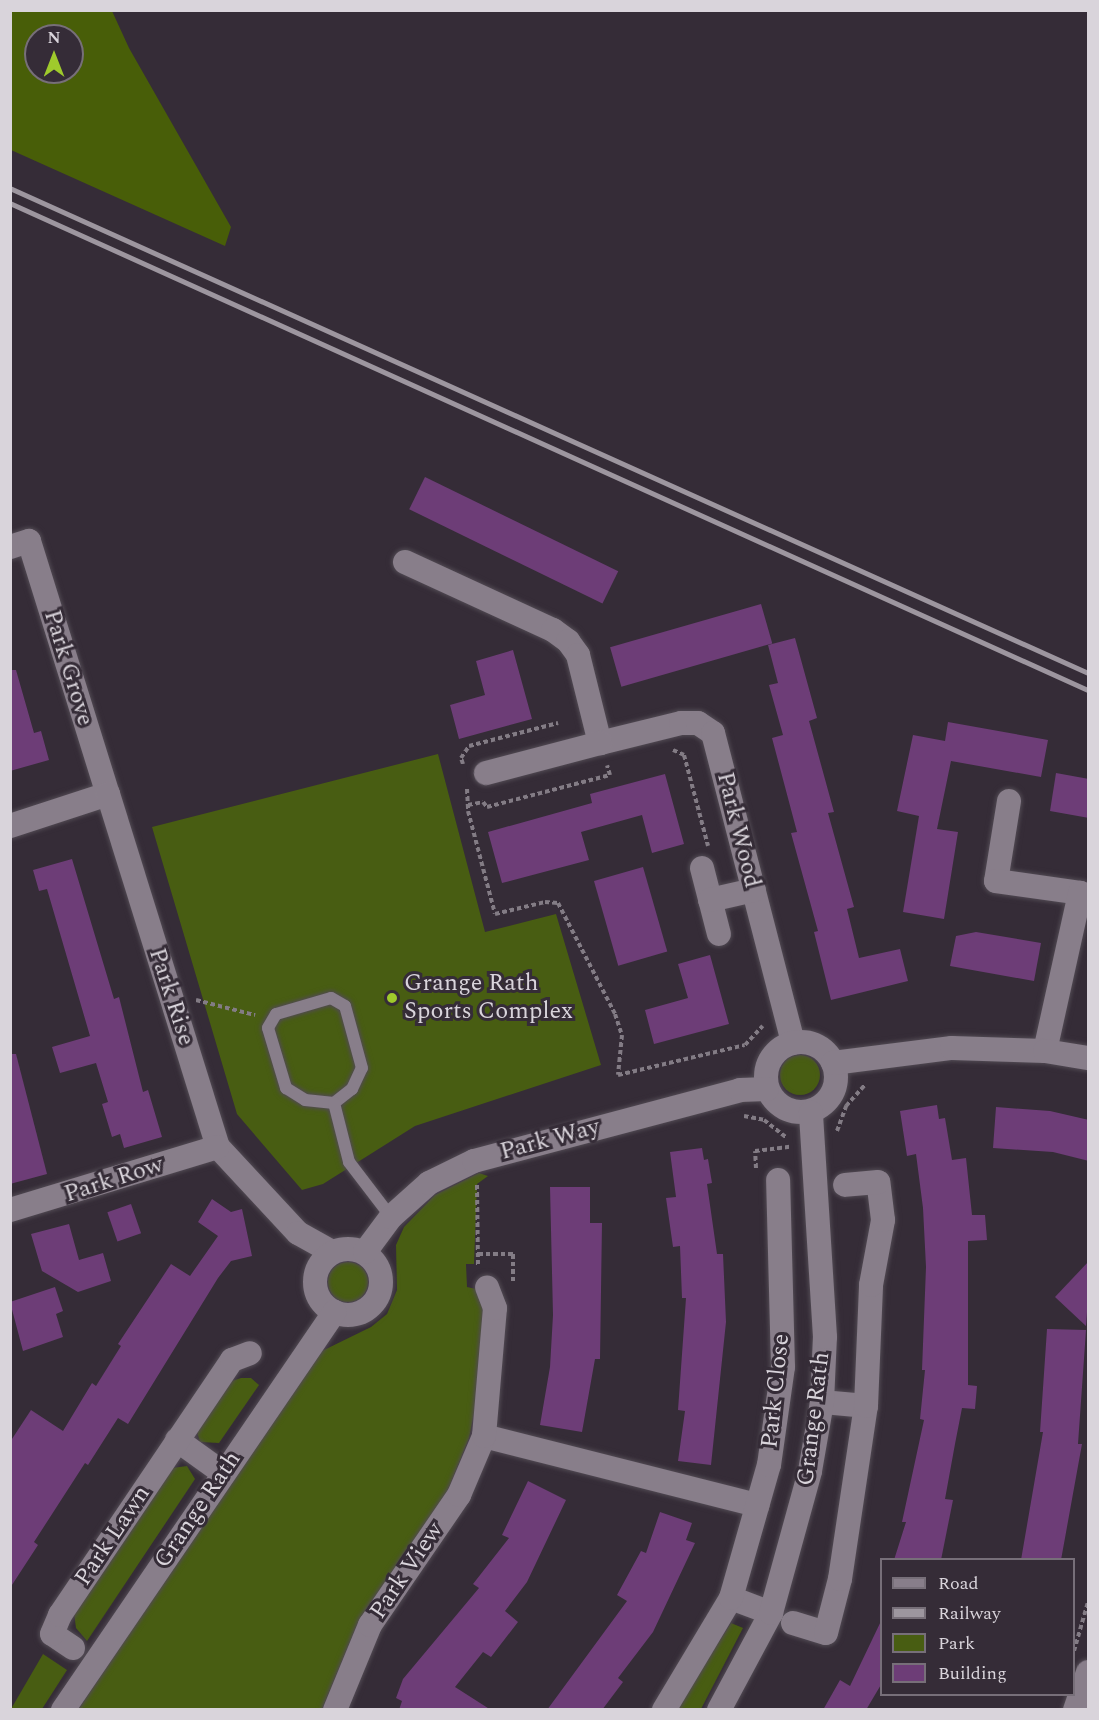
<!DOCTYPE html>
<style>
body{margin:0}
#map{position:relative;width:1099px;height:1720px;overflow:hidden;background:#352c37;font-family:Spectral,serif}
div>[style]{position:absolute}
[style*='--x']{left:calc(var(--x)*1px);top:calc(var(--y)*1px);width:calc(var(--w)*1px);rotate:calc(var(--a)*1deg)}
.green>*{inset:0;background:#485d12}
.round{border-radius:50%}
.forest>*{inset:0;background:#485e08}
.building>*{inset:0;background:#6d3d77;transform-origin:0 0}
.path>*{height:4px;margin-top:-2px;transform-origin:0;background:repeating-linear-gradient(90deg,#837c85 0 4.5px,transparent 0 7.5px)}
.roads{filter:drop-shadow(0 0 2px #514a53) drop-shadow(0 0 2px #514a53)}
.service>*{height:12px;margin:-6px;padding:0 6px;transform-origin:6px;border-radius:6px;background:#887e8a}
.minor>*{height:24px;margin:-12px;padding:0 12px;transform-origin:12px;border-radius:12px;background:#887e8a}
.minor>.ring{margin:-12px;padding:0;box-sizing:content-box;background:none;border:24px solid #887e8a;border-radius:50%}
.rail>*{height:4.5px;margin:-2.25px;padding:0 2.25px;transform-origin:2.25px;border-radius:2.25px;background:#9d969f}
.dots>*{width:16px;height:16px;translate:-50% -50%;box-sizing:border-box;border:3px solid #352c37;border-radius:50%}
span{translate:-50% -50%;white-space:nowrap;text-align:center;line-height:1.15;-webkit-text-stroke:6px #352c37;paint-order:stroke}
.street-label{font-size:24px;color:#d9d4db}
.poi-label{font-size:24px;color:#d9d4db}
.left{translate:0 -50%;text-align:left}
.frame{position:absolute;inset:0;border:12px solid #d9d4db;pointer-events:none}
.legend{position:absolute;left:880px;top:1558px;width:195px;height:138px;box-sizing:border-box;background:#352c37;border:2px solid #776f79;margin:0;padding:8px 10px;list-style:none;font-size:18px;color:#d9d4db}
.legend li{display:flex;align-items:center;gap:12px;height:30px}
.legend b{width:30px;border:2px solid #776f79}
.north{position:absolute;left:24px;top:24px;width:60px;height:60px;box-sizing:border-box;background:#352c37;border:2px solid #776f79;border-radius:50%;rotate:0deg;font-size:16px;font-weight:700;line-height:24px;text-align:center;color:#d9d4db}
.north::after{content:'';display:block;margin:auto;width:21px;height:27px;background:#9fca2c;clip-path:polygon(50% 0,100% 100%,50% 72%,0 100%)}
</style>
<div id="map">
<div class="green">
<div style="clip-path:polygon(438px 754px,485px 932px,556px 914px,601px 1065px,415px 1126px,323px 1184px,302px 1190px,237px 1114px,152px 827px)"></div>
<div class="round" style="left:780px;top:1055px;width:40px;height:40px"></div>
<div style="clip-path:polygon(479px 1173px,488px 1176px,477px 1184px,474px 1264px,466px 1264px,467px 1287px,476px 1289px,484px 1302px,477px 1398px,469px 1438px,441px 1507px,356px 1627px,322px 1709px,78px 1710px,308px 1367px,322px 1351px,371px 1327px,387px 1314px,397px 1290px,396px 1245px,404px 1227px,435px 1195px)"></div>
<div class="round" style="left:328px;top:1262px;width:40px;height:40px"></div>
<div style="clip-path:polygon(241px 1378px,251px 1378px,259px 1385px,219px 1443px,200px 1442px,197px 1432px,232px 1381px)"></div>
<div style="clip-path:polygon(187px 1466px,195px 1479px,87px 1641px,76px 1628px,74px 1613px,172px 1468px)"></div>
<div style="clip-path:polygon(731px 1623px,743px 1628px,701px 1709px,675px 1710px)"></div>
<div style="clip-path:polygon(43px 1654px,67px 1670px,42px 1709px,11px 1709px)"></div>
</div>
<div class="forest">
<div style="clip-path:polygon(evenodd,11px 10px,112px 11px,129px 48px,231px 227px,225px 246px,11px 150px,11px 10px,36px 36px,72px 36px,72px 72px,36px 72px,36px 36px)"></div>
</div>
<div class="building">
<div style="left:425px;top:477px;width:215px;height:36px;rotate:26deg"></div>
<div style="left:761px;top:604px;width:41px;height:157px;rotate:74deg"></div>
<div style="clip-path:polygon(795px 638px,817px 718px,809px 721px,834px 812px,828px 813px,854px 907px,847px 909px,859px 958px,900px 949px,908px 981px,831px 1000px,814px 932px,818px 931px,791px 833px,797px 832px,772px 738px,783px 735px,769px 685px,778px 683px,768px 645px)"></div>
<div style="clip-path:polygon(513px 650px,532px 719px,459px 739px,450px 705px,485px 695px,476px 661px)"></div>
<div style="clip-path:polygon(10px 670px,16px 670px,34px 733px,41px 731px,49px 760px,10px 771px)"></div>
<div style="clip-path:polygon(948px 722px,1048px 740px,1041px 777px,951px 761px,937px 829px,958px 832px,944px 919px,903px 912px,919px 816px,897px 811px,913px 735px,945px 741px)"></div>
<div style="clip-path:polygon(1056px 773px,1089px 779px,1089px 818px,1050px 811px)"></div>
<div style="clip-path:polygon(665px 774px,684px 844px,652px 853px,642px 815px,581px 832px,589px 860px,502px 883px,488px 832px,592px 803px,590px 794px)"></div>
<div style="clip-path:polygon(72px 859px,114px 999px,119px 997px,143px 1092px,148px 1090px,162px 1137px,124px 1148px,120px 1134px,112px 1137px,102px 1104px,108px 1102px,96px 1063px,60px 1073px,52px 1047px,90px 1036px,47px 889px,39px 891px,33px 870px)"></div>
<div style="left:643px;top:867px;width:88px;height:51px;rotate:74deg"></div>
<div style="clip-path:polygon(976px 932px,1041px 943px,1034px 981px,950px 966px,956px 936px)"></div>
<div style="clip-path:polygon(710px 955px,729px 1024px,654px 1044px,645px 1010px,688px 998px,678px 964px)"></div>
<div style="clip-path:polygon(10px 1054px,16px 1054px,47px 1174px,10px 1184px)"></div>
<div style="clip-path:polygon(937px 1105px,939px 1119px,945px 1118px,952px 1160px,966px 1158px,972px 1215px,985px 1215px,987px 1240px,968px 1241px,968px 1385px,977px 1386px,975px 1409px,962px 1408px,955px 1444px,945px 1499px,953px 1500px,941px 1560px,894px 1560px,906px 1522px,902px 1522px,924px 1420px,920px 1419px,925px 1370px,922px 1370px,926px 1267px,923px 1208px,916px 1154px,907px 1156px,900px 1111px)"></div>
<div style="clip-path:polygon(996px 1107px,1050px 1111px,1089px 1120px,1089px 1161px,1053px 1152px,993px 1148px)"></div>
<div style="clip-path:polygon(702px 1148px,704px 1160px,708px 1159px,712px 1183px,707px 1184px,717px 1254px,723px 1254px,726px 1322px,711px 1465px,678px 1461px,685px 1411px,678px 1410px,686px 1298px,682px 1298px,680px 1246px,673px 1247px,666px 1198px,676px 1197px,670px 1152px)"></div>
<div style="clip-path:polygon(550px 1187px,590px 1187px,590px 1223px,602px 1223px,600px 1359px,595px 1359px,582px 1432px,540px 1425px,550px 1367px,553px 1315px)"></div>
<div style="clip-path:polygon(212px 1199px,231px 1212px,242px 1209px,252px 1256px,231px 1261px,218px 1278px,128px 1424px,118px 1418px,88px 1465px,85px 1463px,34px 1542px,38px 1545px,10px 1588px,10px 1442px,31px 1410px,63px 1431px,92px 1383px,96px 1386px,121px 1346px,118px 1344px,171px 1264px,190px 1276px,218px 1236px,198px 1222px)"></div>
<div style="left:131px;top:1204px;width:31px;height:25px;rotate:71deg"></div>
<div style="clip-path:polygon(69px 1224px,79px 1260px,103px 1253px,111px 1281px,78px 1292px,42px 1271px,31px 1234px)"></div>
<div style="clip-path:polygon(1089px 1261px,1089px 1285px,1086px 1326px,1055px 1297px)"></div>
<div style="clip-path:polygon(55px 1287px,63px 1311px,56px 1314px,63px 1337px,23px 1351px,10px 1302px)"></div>
<div style="clip-path:polygon(1047px 1329px,1086px 1330px,1078px 1444px,1082px 1444px,1061px 1560px,1021px 1560px,1043px 1432px,1040px 1432px)"></div>
<div style="clip-path:polygon(528px 1481px,566px 1500px,527px 1582px,505px 1611px,518px 1622px,491px 1657px,483px 1652px,455px 1687px,491px 1710px,399px 1710px,402px 1701px,396px 1698px,403px 1679px,479px 1588px,473px 1584px,509px 1538px,502px 1535px)"></div>
<div style="clip-path:polygon(660px 1512px,692px 1523px,686px 1540px,695px 1543px,653px 1632px,618px 1678px,623px 1682px,602px 1710px,547px 1710px,627px 1601px,617px 1595px,641px 1551px,646px 1553px)"></div>
<div style="clip-path:polygon(882px 1619px,882px 1683px,866px 1710px,823px 1710px,840px 1680px,850px 1686px)"></div>
</div>
<div class="path">
<div style="--x:673;--y:750;--w:12;--a:24"></div>
<div style="--x:684;--y:755;--w:94;--a:75.2"></div>
<div style="--x:463;--y:764;--w:6;--a:-108"></div>
<div style="--x:461;--y:758;--w:14;--a:-56"></div>
<div style="--x:469;--y:746;--w:92;--a:-14.5"></div>
<div style="--x:467;--y:789;--w:22;--a:87"></div>
<div style="--x:468;--y:811;--w:106;--a:75.3"></div>
<div style="--x:495;--y:914;--w:51;--a:-13.5"></div>
<div style="--x:545;--y:902;--w:13;--a:4"></div>
<div style="--x:558;--y:903;--w:125;--a:62.8"></div>
<div style="--x:615;--y:1014;--w:22;--a:72"></div>
<div style="--x:622;--y:1035;--w:40;--a:95.7"></div>
<div style="--x:618;--y:1075;--w:130;--a:-13.3"></div>
<div style="--x:745;--y:1045;--w:26;--a:-47"></div>
<div style="--x:468;--y:805;--w:15;--a:-11"></div>
<div style="--x:483;--y:802;--w:6;--a:51"></div>
<div style="--x:487;--y:807;--w:127;--a:-14.6"></div>
<div style="--x:610;--y:775;--w:10;--a:-107"></div>
<div style="--x:196;--y:1000;--w:61;--a:14.3"></div>
<div style="--x:744;--y:1116;--w:20;--a:11"></div>
<div style="--x:764;--y:1120;--w:29;--a:38"></div>
<div style="--x:837;--y:1131;--w:27;--a:-70"></div>
<div style="--x:846;--y:1106;--w:28;--a:-48"></div>
<div style="--x:756;--y:1168;--w:17;--a:-93"></div>
<div style="--x:755;--y:1151;--w:35;--a:-7"></div>
<div style="--x:477;--y:1185;--w:80;--a:89.3"></div>
<div style="--x:478;--y:1254;--w:35;--a:0"></div>
<div style="--x:513;--y:1254;--w:27;--a:90"></div>
<div style="--x:1074;--y:1651;--w:51;--a:-74.1"></div>
</div>
<div class="roads">
<div class="service">
<div style="--x:334;--y:1103;--w:23;--a:-38"></div>
<div style="--x:352;--y:1089;--w:23;--a:-65"></div>
<div style="--x:362;--y:1068;--w:64;--a:-105.3"></div>
<div style="--x:345;--y:1006;--w:16;--a:-150"></div>
<div style="--x:331;--y:998;--w:57;--a:163.8"></div>
<div style="--x:276;--y:1014;--w:16;--a:120"></div>
<div style="--x:268;--y:1028;--w:63;--a:73.3"></div>
<div style="--x:286;--y:1088;--w:22;--a:32"></div>
<div style="--x:305;--y:1100;--w:29;--a:6"></div>
<div style="--x:334;--y:1103;--w:61;--a:75.7"></div>
<div style="--x:349;--y:1162;--w:69;--a:52.6"></div>
</div>
<div class="minor">
<div style="--x:10;--y:547;--w:20;--a:-18"></div>
<div style="--x:29;--y:541;--w:265;--a:72.7"></div>
<div style="--x:405;--y:562;--w:163;--a:24.7"></div>
<div style="--x:553;--y:630;--w:19;--a:36"></div>
<div style="--x:568;--y:641;--w:17;--a:54"></div>
<div style="--x:578;--y:655;--w:91;--a:76"></div>
<div style="--x:600;--y:743;--w:83;--a:-13.9"></div>
<div style="--x:681;--y:723;--w:17;--a:0"></div>
<div style="--x:698;--y:723;--w:18;--a:34"></div>
<div style="--x:713;--y:733;--w:320;--a:75.5"></div>
<div style="--x:486;--y:773;--w:118;--a:-14.7"></div>
<div style="--x:1009;--y:801;--w:81;--a:99.2"></div>
<div style="--x:996;--y:881;--w:85;--a:8.1"></div>
<div style="--x:1080;--y:893;--w:9;--a:32"></div>
<div style="--x:10;--y:826;--w:103;--a:-18.1"></div>
<div style="--x:108;--y:794;--w:370;--a:72.7"></div>
<div style="--x:218;--y:1147;--w:117;--a:47.1"></div>
<div style="--x:298;--y:1233;--w:39;--a:29"></div>
<div style="--x:702;--y:868;--w:68;--a:75.6"></div>
<div style="--x:710;--y:900;--w:45;--a:-12.8"></div>
<div class="ring" style="left:766px;top:1042px;width:46px;height:46px"></div>
<div style="--x:1045;--y:1051;--w:162;--a:-77.5"></div>
<div style="--x:833;--y:1063;--w:120;--a:-7.2"></div>
<div style="--x:952;--y:1048;--w:93;--a:1.8"></div>
<div style="--x:1045;--y:1051;--w:44;--a:9.2"></div>
<div style="--x:10;--y:1210;--w:217;--a:-16.9"></div>
<div class="ring" style="left:315px;top:1249px;width:42px;height:42px"></div>
<div style="--x:365;--y:1252;--w:44;--a:-53.4"></div>
<div style="--x:391;--y:1217;--w:51;--a:-41.8"></div>
<div style="--x:429;--y:1183;--w:50;--a:-26.1"></div>
<div style="--x:474;--y:1161;--w:275;--a:-14.9"></div>
<div style="--x:740;--y:1090;--w:27;--a:-2"></div>
<div style="--x:822;--y:1402;--w:44;--a:5.2"></div>
<div style="--x:484;--y:1436;--w:282;--a:14.2"></div>
<div style="--x:177;--y:1440;--w:57;--a:35.7"></div>
<div style="--x:731;--y:1598;--w:43;--a:20.6"></div>
<div style="--x:793;--y:1623;--w:34;--a:17"></div>
<div style="--x:826;--y:1633;--w:56;--a:-75.5"></div>
<div style="--x:840;--y:1579;--w:175;--a:-81.5"></div>
<div style="--x:866;--y:1406;--w:121;--a:-87.6"></div>
<div style="--x:871;--y:1285;--w:66;--a:-79.5"></div>
<div style="--x:883;--y:1220;--w:38;--a:-97"></div>
<div style="--x:878;--y:1182;--w:33;--a:175"></div>
<div style="--x:73;--y:1648;--w:25;--a:-146"></div>
<div style="--x:52;--y:1634;--w:21;--a:-67"></div>
<div style="--x:60;--y:1615;--w:308;--a:-56"></div>
<div style="--x:232;--y:1360;--w:19;--a:-21"></div>
<div style="--x:63;--y:1710;--w:482;--a:-55.7"></div>
<div style="--x:335;--y:1710;--w:92;--a:-67.6"></div>
<div style="--x:370;--y:1625;--w:158;--a:-55.6"></div>
<div style="--x:459;--y:1495;--w:64;--a:-67"></div>
<div style="--x:484;--y:1436;--w:128;--a:-85.1"></div>
<div style="--x:495;--y:1308;--w:22;--a:-111"></div>
<div style="--x:664;--y:1710;--w:131;--a:-59.1"></div>
<div style="--x:731;--y:1598;--w:138;--a:-74.1"></div>
<div style="--x:769;--y:1465;--w:99;--a:-81.9"></div>
<div style="--x:783;--y:1367;--w:187;--a:-91.5"></div>
<div style="--x:719;--y:1710;--w:110;--a:-61.8"></div>
<div style="--x:771;--y:1613;--w:147;--a:-74.6"></div>
<div style="--x:810;--y:1471;--w:70;--a:-80.1"></div>
<div style="--x:822;--y:1402;--w:65;--a:-87.4"></div>
<div style="--x:825;--y:1337;--w:225;--a:-93.6"></div>
<div style="--x:1075;--y:1710;--w:40;--a:-71.1"></div>
</div>
</div>
<div class="rail">
<div style="--x:10;--y:188;--w:1182;--a:24.22"></div>
<div style="--x:10;--y:203;--w:1183;--a:24.31"></div>
</div>
<div class="dots">
<div style="left:392px;top:998px;background:#9fca2c"></div>
</div>
<div class="street-label">
<span style="left:68px;top:668px;rotate:73deg">Park Grove</span>
<span style="left:738px;top:830px;rotate:76deg">Park Wood</span>
<span style="left:171px;top:997px;rotate:72deg">Park Rise</span>
<span style="left:550px;top:1140px;rotate:-15deg">Park Way</span>
<span style="left:114px;top:1180px;rotate:-18deg">Park Row</span>
<span style="left:776px;top:1391px;rotate:-84deg">Park Close</span>
<span style="left:814px;top:1419px;rotate:-83deg">Grange Rath</span>
<span style="left:198px;top:1510px;rotate:-56deg">Grange Rath</span>
<span style="left:113px;top:1536px;rotate:-56deg">Park Lawn</span>
<span style="left:407px;top:1571px;rotate:-56deg">Park View</span>
</div>
<div class="poi-label">
<span class="left" style="left:404px;top:998px">Grange Rath<br>Sports Complex</span>
</div>
<div class="frame"></div>
<ul class="legend">
<li><b style="height:8px;background:#887e8a"></b>Road</li>
<li><b style="height:8px;background:#9d969f"></b>Railway</li>
<li><b style="height:16px;background:#485d12"></b>Park</li>
<li><b style="height:16px;background:#6d3d77"></b>Building</li>
</ul>
<div class="north">N</div>
</div>
